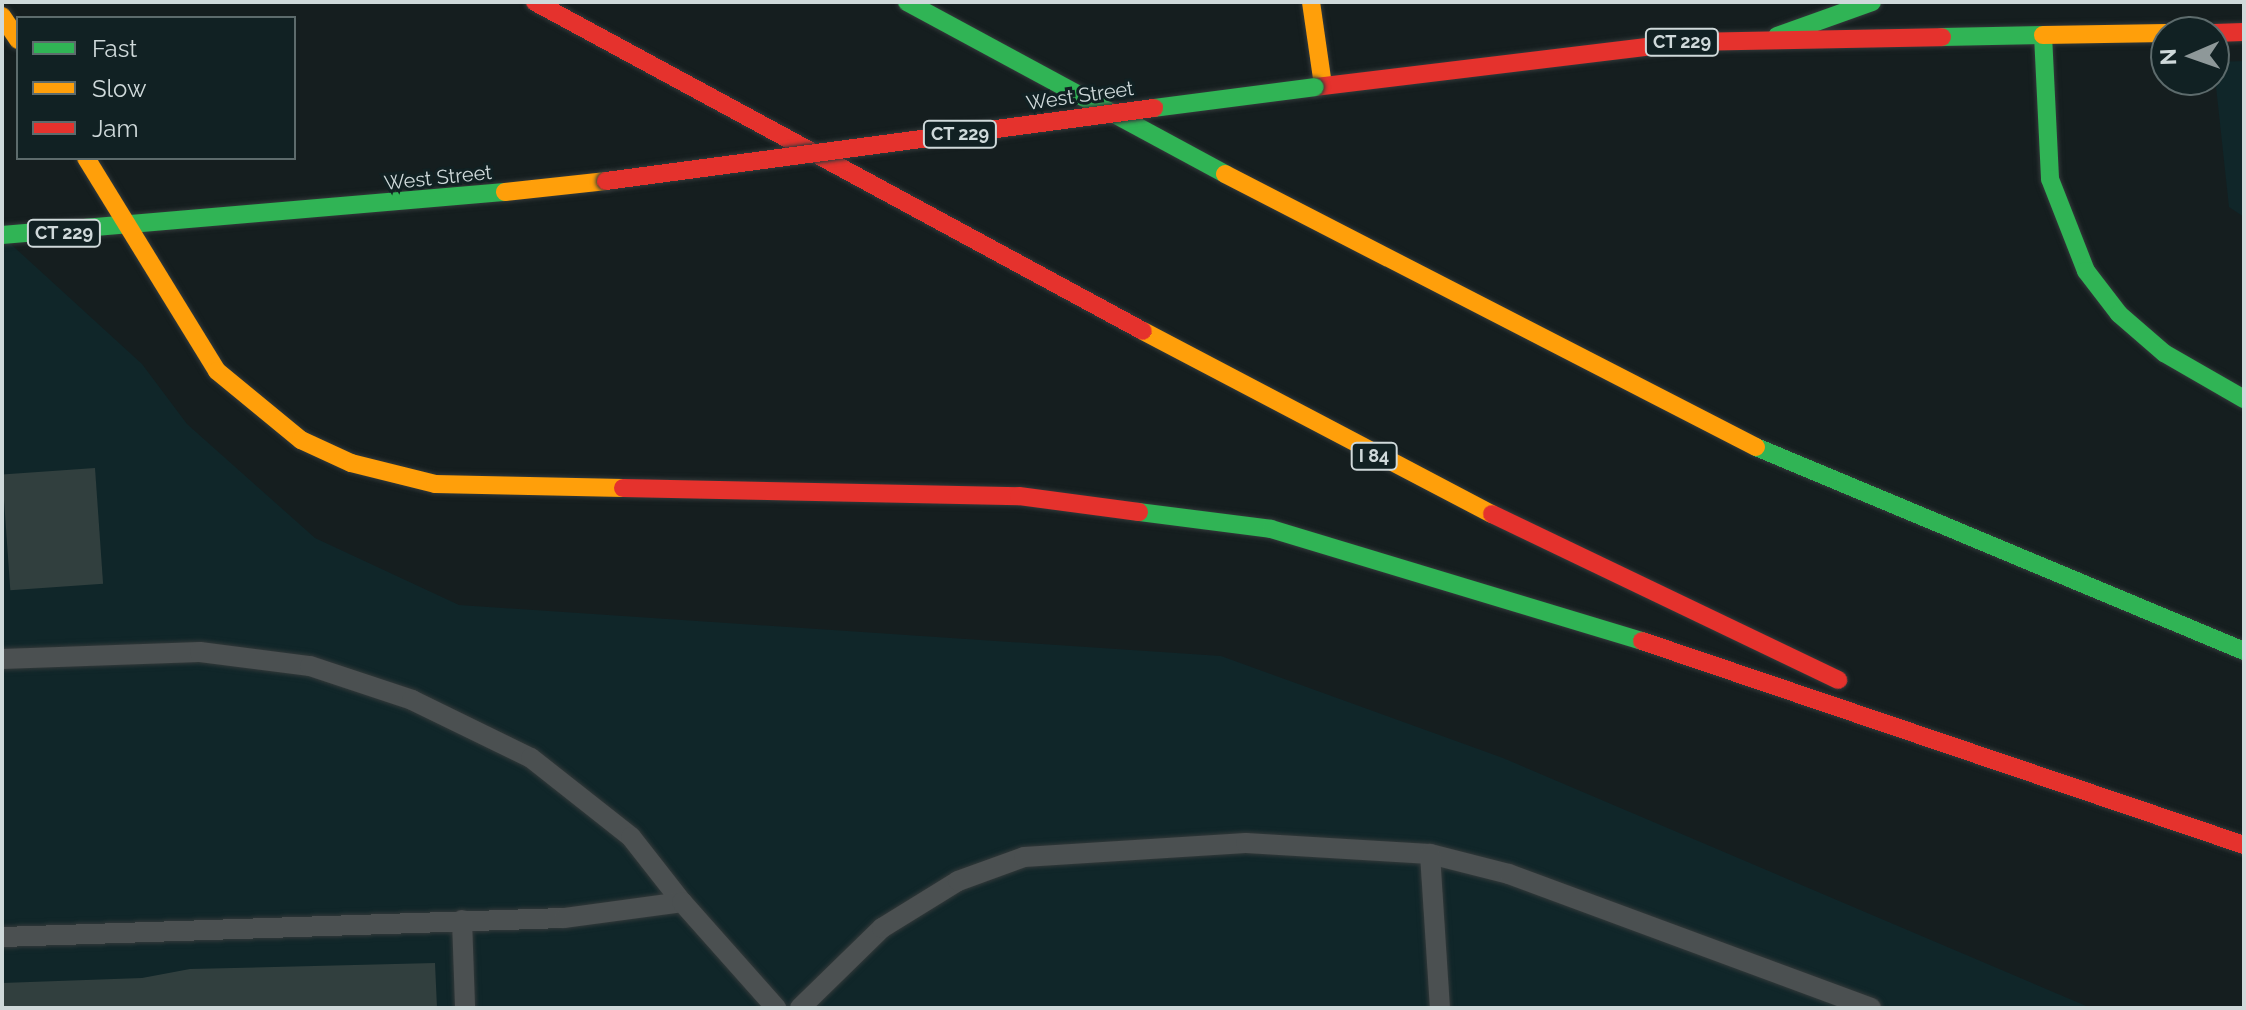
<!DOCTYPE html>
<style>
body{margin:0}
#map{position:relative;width:2246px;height:1010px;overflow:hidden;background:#151e1f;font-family:Raleway,sans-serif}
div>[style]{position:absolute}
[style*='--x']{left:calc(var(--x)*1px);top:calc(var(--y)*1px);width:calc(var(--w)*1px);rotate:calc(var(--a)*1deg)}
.built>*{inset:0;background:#102629}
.building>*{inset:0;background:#313f3e;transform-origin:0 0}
.roads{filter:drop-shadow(0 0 2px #33393a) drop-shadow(0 0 2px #33393a)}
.lane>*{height:20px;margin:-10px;padding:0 10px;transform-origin:10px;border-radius:10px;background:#4b5051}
.fast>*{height:18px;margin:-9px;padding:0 9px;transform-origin:9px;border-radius:9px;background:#30b455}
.slow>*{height:18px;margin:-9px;padding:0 9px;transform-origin:9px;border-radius:9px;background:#ff9f0a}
.jam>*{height:18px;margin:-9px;padding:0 9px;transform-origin:9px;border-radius:9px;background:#e5322d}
.bridges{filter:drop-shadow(0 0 2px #33393a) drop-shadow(0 0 2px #33393a)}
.fast-bridge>*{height:18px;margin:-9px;padding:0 9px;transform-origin:9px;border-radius:9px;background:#30b455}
.jam-bridge>*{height:18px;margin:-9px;padding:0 9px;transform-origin:9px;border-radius:9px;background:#e5322d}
span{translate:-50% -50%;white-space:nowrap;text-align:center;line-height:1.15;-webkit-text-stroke:6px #112123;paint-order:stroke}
.shield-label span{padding:2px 6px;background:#112123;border:2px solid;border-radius:6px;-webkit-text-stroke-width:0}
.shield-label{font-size:18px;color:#cfd9da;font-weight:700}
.street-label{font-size:20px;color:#cfd9da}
.frame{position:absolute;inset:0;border:4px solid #cfd9da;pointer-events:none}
.legend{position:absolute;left:16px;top:16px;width:280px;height:144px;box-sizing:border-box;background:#112123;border:2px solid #5d6b6c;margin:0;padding:10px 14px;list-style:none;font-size:24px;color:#cfd9da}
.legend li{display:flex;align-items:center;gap:16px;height:40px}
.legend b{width:40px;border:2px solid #5d6b6c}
.north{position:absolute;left:2150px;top:16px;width:80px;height:80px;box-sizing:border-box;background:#112123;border:2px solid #5d6b6c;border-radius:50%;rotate:268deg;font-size:22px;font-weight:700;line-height:32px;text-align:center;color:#cfd9da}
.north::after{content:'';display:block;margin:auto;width:28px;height:36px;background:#8e9899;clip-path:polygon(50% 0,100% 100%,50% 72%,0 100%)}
</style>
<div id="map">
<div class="built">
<div style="clip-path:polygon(2244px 61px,2244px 217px,2229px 207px,2214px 68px,2214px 62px)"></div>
<div style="clip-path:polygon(2px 236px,142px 364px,187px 424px,315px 538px,459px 605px,1221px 656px,1503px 758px,2091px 1008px,2px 1008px)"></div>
</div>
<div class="building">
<div style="left:95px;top:468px;width:116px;height:93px;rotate:86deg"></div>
<div style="clip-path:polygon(435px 963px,437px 1008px,2px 1008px,2px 983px,142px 978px,190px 969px)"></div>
</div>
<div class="roads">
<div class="lane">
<div style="--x:2;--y:659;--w:198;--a:-2"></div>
<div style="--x:200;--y:652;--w:111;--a:7.3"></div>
<div style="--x:310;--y:666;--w:108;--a:18.4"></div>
<div style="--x:412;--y:700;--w:132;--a:26"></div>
<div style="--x:531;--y:758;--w:127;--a:38.3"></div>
<div style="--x:631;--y:837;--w:83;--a:51.9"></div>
<div style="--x:1430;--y:854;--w:81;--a:14.2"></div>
<div style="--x:1509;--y:874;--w:386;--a:20.3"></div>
<div style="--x:462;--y:920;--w:88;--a:88"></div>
<div style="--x:2;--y:937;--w:562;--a:-1.94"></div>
<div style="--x:564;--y:918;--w:119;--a:-7.7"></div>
<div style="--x:682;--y:902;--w:142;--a:48.4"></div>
<div style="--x:800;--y:1008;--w:115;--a:-44.3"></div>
<div style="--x:882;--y:928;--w:89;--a:-31.7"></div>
<div style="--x:958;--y:881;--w:70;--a:-20"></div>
<div style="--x:1024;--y:857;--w:222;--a:-3.6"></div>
<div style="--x:1246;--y:843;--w:184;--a:3.4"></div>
<div style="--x:1430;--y:854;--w:154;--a:86.3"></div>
</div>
<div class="fast">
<div style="--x:907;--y:2;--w:362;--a:28.4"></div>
<div style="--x:2043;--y:35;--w:144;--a:87.2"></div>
<div style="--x:2050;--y:179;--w:99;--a:68.6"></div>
<div style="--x:2086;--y:271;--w:54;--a:52.5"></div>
<div style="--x:2119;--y:314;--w:60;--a:40.9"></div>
<div style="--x:2164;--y:353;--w:92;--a:29.9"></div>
<div style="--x:1777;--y:36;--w:101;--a:-19.7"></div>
<div style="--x:1942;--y:37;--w:101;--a:-1.1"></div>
<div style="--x:2;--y:235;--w:505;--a:-4.89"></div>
<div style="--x:1756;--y:447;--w:529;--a:22.69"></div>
<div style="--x:1139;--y:512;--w:133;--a:7.3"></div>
<div style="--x:1271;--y:529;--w:388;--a:16.8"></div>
</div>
<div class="slow">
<div style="--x:1311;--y:2;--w:84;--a:81.8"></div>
<div style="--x:2;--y:16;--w:29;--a:56"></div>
<div style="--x:2043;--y:35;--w:123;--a:-0.9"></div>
<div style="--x:86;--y:158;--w:250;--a:58.4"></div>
<div style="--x:217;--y:371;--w:109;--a:39.4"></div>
<div style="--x:301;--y:440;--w:55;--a:24.7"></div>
<div style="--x:351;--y:463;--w:87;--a:14"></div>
<div style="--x:435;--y:484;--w:188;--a:1.2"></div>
<div style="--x:1225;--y:174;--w:597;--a:27.21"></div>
<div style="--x:505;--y:192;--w:102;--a:-6.2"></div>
<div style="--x:1143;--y:331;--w:394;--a:27.7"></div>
</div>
<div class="jam">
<div style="--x:535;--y:2;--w:691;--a:28.42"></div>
<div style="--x:2214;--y:33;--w:30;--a:-2"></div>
<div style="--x:1315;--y:87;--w:373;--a:-6.9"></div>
<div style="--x:1685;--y:42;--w:257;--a:-1.1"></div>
<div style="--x:623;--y:488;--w:396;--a:1.2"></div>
<div style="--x:1019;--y:496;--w:121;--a:7.6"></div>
<div style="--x:1492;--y:514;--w:384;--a:25.6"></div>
<div style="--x:1642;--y:641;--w:636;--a:18.72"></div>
</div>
</div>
<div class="bridges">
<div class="fast-bridge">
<div style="--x:1154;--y:108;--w:162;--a:-7.4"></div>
</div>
<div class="jam-bridge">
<div style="--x:606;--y:181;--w:553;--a:-7.59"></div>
</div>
</div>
<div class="shield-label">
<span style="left:1682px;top:42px">CT 229</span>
<span style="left:960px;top:134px">CT 229</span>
<span style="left:64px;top:233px">CT 229</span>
<span style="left:1374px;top:456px">I 84</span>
</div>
<div class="street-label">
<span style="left:1080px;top:96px;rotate:-8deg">West Street</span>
<span style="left:438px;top:178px;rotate:-6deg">West Street</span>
</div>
<div class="frame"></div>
<ul class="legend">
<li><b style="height:10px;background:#30b455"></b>Fast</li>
<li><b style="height:10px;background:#ff9f0a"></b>Slow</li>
<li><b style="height:10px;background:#e5322d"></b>Jam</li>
</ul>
<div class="north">N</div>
</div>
